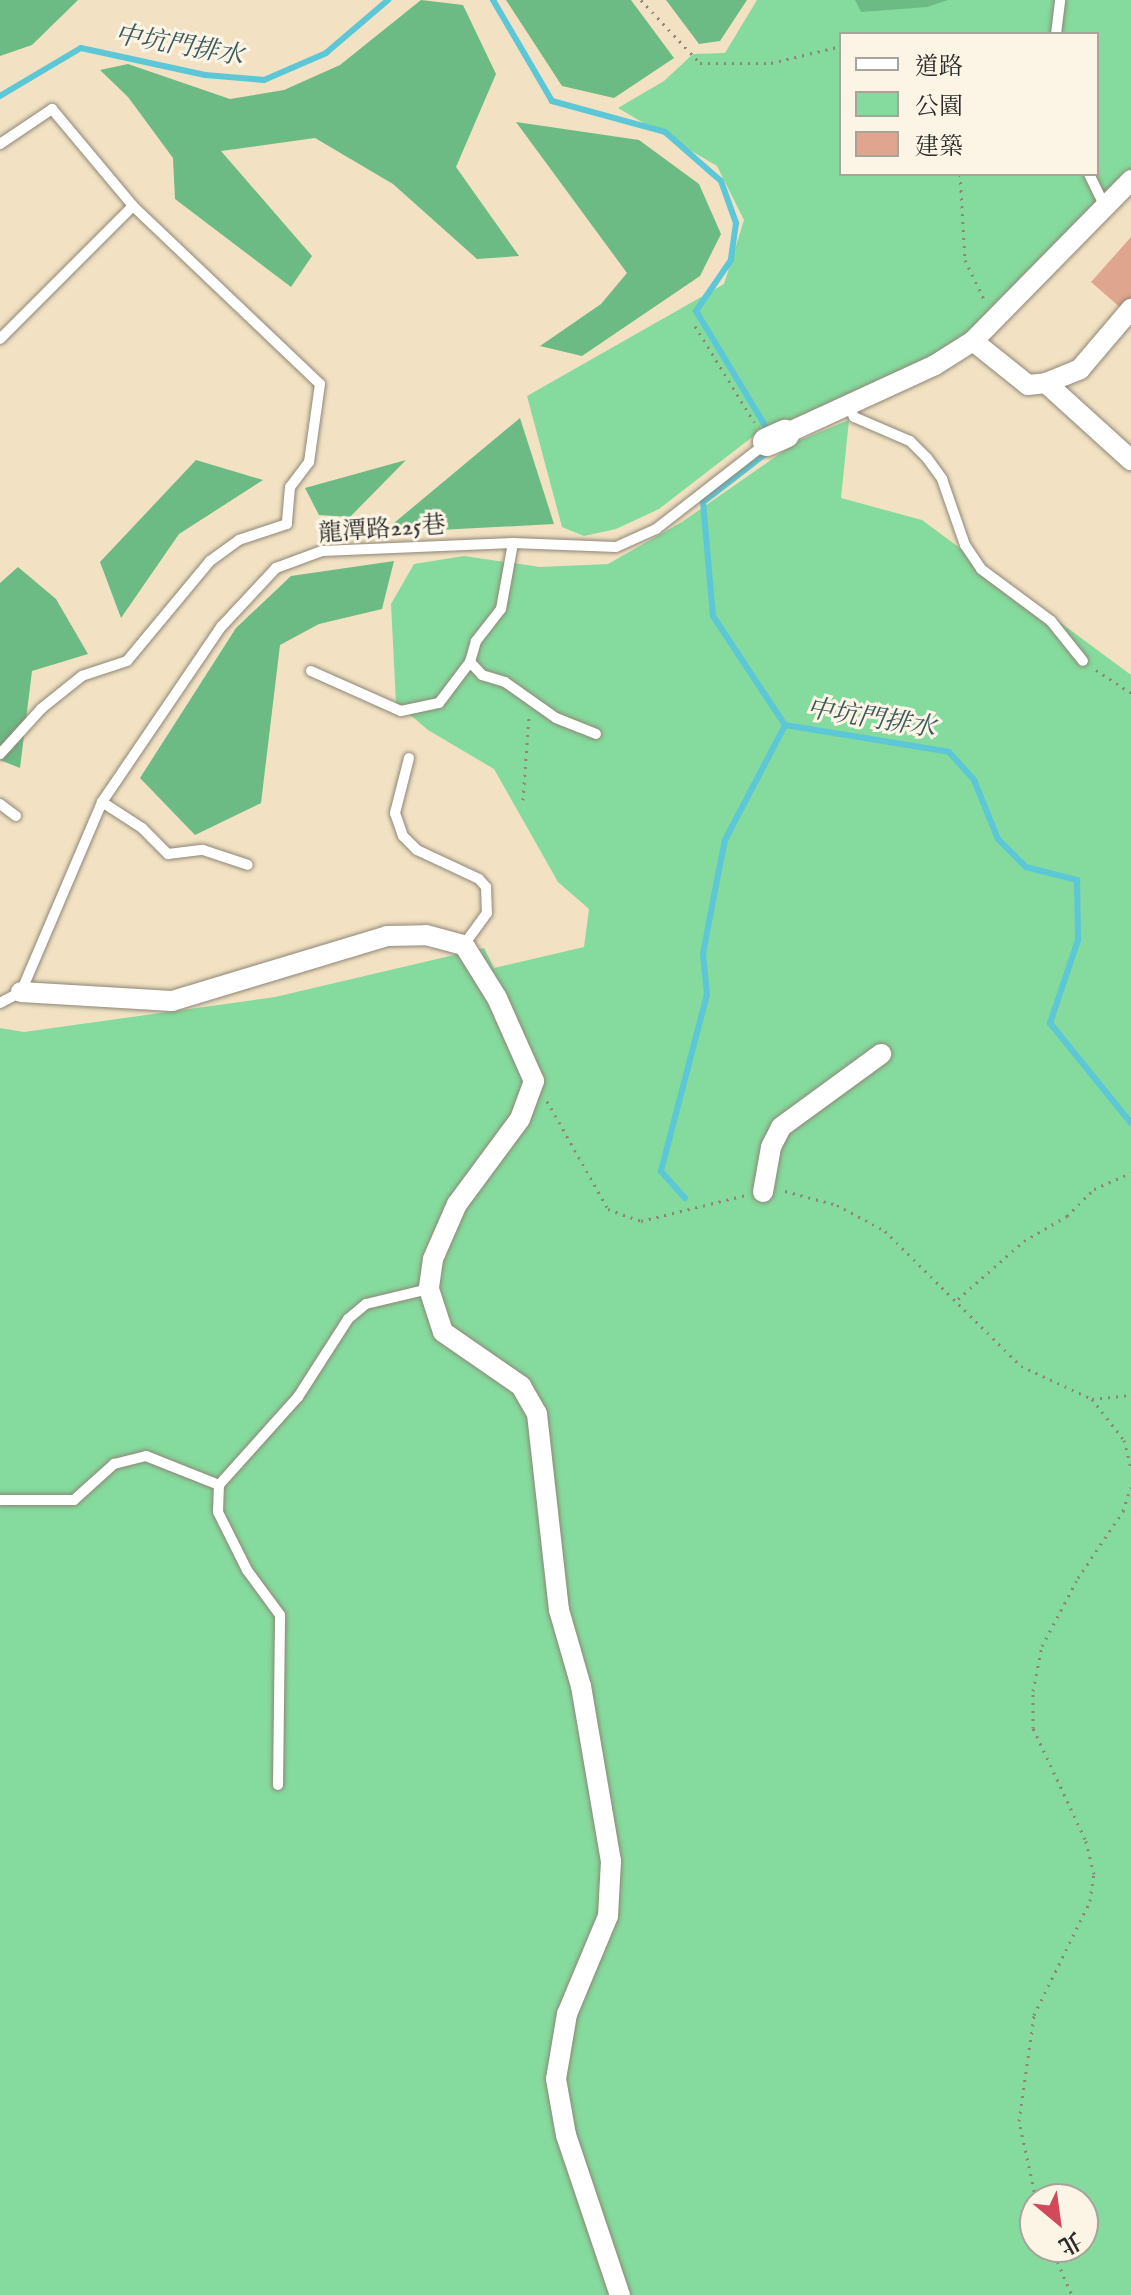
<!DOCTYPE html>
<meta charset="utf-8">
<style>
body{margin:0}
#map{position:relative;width:1131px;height:2295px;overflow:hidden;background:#f2e2c3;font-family:"IM FELL English","Noto Serif TC",serif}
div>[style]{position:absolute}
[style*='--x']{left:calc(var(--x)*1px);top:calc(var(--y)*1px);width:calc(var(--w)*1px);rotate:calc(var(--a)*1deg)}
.green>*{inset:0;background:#85da9d}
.forest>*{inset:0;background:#6cba84}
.stream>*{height:6px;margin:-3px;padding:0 3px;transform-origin:3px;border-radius:3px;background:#5cc7d6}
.building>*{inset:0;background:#dfa58f}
.path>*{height:3px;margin-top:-1.5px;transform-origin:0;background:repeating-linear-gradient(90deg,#8e8677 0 2px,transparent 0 8px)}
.roads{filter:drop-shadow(0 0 2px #8e8677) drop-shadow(0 0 2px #8e8677)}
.lane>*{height:10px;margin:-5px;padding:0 5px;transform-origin:5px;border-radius:5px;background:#fff}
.street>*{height:20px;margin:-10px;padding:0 10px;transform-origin:10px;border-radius:10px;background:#fff}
.secondary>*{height:28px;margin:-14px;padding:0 14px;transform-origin:14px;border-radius:14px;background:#fff}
span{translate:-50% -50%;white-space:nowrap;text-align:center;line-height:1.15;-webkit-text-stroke:6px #fcf5e5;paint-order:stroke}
.street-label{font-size:24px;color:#2b2b2b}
.water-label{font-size:26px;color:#3a5a5e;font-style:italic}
.legend{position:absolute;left:839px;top:32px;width:260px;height:144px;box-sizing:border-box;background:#fcf5e5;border:2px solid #a8a49b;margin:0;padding:10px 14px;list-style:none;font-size:24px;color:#2b2b2b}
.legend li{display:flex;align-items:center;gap:16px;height:40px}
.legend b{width:40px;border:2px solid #a8a49b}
.north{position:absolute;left:1019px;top:2183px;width:80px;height:80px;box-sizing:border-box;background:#fcf5e5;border:2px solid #a8a49b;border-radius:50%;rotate:151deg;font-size:22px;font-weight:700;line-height:32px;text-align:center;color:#2b2b2b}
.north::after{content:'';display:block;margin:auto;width:28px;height:36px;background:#d1495b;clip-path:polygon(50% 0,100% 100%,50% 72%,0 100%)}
</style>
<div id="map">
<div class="green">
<div style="clip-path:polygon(evenodd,757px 0,1131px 0,1131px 180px,948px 360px,760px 431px,659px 509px,616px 529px,584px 536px,562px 527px,527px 396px,724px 284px,744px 220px,717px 166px,618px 108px,664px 81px,693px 54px,725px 53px,757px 0,841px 34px,1097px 34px,1097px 174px,841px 174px,841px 34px)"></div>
<div style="clip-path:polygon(evenodd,849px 420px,841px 498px,922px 520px,1131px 675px,1131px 2295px,0 2295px,0 1028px,24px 1032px,275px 997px,484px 948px,494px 968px,584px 947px,589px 909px,558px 882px,494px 769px,428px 730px,396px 703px,391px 604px,414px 564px,464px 556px,540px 567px,608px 564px,682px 522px,798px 441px,849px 420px,1035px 2199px,1083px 2199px,1083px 2247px,1035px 2247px,1035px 2199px)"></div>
</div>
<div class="forest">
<div style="clip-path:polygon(0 0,78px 0,32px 45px,0 56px)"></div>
<div style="clip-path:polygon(421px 0,463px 5px,496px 74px,456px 167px,519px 256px,477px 259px,393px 184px,315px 138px,221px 151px,312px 256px,291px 287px,175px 199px,173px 158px,128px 97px,100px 70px,128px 64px,230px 99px,284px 90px,340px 65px)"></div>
<div style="clip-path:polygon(506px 0,631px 0,674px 58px,614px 98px,562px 86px)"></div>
<div style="clip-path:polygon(666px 0,747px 0,720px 41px,699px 44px)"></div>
<div style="clip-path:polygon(855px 0,948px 0,927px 7px,861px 12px)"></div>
<div style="clip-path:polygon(516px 122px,639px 140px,699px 184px,721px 234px,700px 276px,582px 356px,540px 346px,601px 304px,627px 273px)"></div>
<div style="clip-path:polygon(520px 418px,554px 524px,382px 533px)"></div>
<div style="clip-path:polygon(196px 460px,263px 480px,179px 534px,121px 618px,100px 562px)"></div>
<div style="clip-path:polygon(406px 460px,350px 517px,319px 515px,305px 488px)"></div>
<div style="clip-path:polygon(394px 561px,382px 609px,319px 624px,280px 645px,261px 803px,195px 835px,140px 778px,236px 628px,291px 576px)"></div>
<div style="clip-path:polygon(18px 567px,56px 599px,88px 654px,32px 671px,20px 768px,0 760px,0 583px)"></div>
</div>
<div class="stream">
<div style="--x:493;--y:0;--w:117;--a:59.7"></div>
<div style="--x:552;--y:101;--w:117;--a:15.3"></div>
<div style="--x:665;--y:132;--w:74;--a:41.2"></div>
<div style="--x:721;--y:181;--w:45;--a:70.3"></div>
<div style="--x:736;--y:223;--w:37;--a:98"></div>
<div style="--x:731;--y:260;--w:62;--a:124.5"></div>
<div style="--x:696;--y:311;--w:141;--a:58.9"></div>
<div style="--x:0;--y:96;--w:94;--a:-30.7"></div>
<div style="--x:81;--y:48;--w:127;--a:12.3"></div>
<div style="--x:205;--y:75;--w:59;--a:4.8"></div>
<div style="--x:264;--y:80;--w:68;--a:-23.5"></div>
<div style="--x:326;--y:53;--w:82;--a:-40.5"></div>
<div style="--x:768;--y:452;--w:82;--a:142.4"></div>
<div style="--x:703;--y:502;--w:114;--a:85"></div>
<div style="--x:713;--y:616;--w:131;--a:56.6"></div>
<div style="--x:785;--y:725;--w:166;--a:9.3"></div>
<div style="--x:949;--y:752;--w:38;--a:48"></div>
<div style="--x:974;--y:780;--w:64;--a:67.9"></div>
<div style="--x:998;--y:839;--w:40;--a:45"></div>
<div style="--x:1026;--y:867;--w:53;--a:14.3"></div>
<div style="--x:1077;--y:880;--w:60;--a:89"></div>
<div style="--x:1078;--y:940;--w:88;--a:108.6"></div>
<div style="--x:1050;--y:1023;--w:129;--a:51"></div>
<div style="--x:685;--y:1198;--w:36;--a:-132"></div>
<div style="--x:661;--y:1171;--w:182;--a:-75.4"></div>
<div style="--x:707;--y:995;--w:41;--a:-95.6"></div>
<div style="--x:703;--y:954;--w:75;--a:-79.3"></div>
<div style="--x:717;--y:880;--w:41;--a:-78.7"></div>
<div style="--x:725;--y:840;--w:130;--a:-62.4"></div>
</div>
<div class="building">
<div style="clip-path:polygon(1131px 237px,1131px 299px,1122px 309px,1091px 282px)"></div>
</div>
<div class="path">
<div style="--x:641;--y:0;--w:86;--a:46.9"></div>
<div style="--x:700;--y:63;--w:71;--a:0"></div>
<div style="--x:771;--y:63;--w:72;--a:-13.7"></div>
<div style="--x:874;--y:34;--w:6;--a:0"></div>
<div style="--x:960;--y:174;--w:86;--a:86.7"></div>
<div style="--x:965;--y:260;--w:46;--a:64"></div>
<div style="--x:695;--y:326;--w:113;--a:58.4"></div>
<div style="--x:1096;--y:670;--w:42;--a:33.3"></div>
<div style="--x:523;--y:800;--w:84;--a:-85.9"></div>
<div style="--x:547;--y:1101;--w:124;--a:60.5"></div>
<div style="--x:608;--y:1209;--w:35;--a:20"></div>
<div style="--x:641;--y:1221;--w:108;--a:-13.9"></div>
<div style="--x:785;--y:1191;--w:54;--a:15.1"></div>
<div style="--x:837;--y:1205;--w:55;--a:28.4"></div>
<div style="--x:885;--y:1231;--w:192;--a:44.8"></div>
<div style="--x:1021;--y:1366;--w:78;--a:24.9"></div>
<div style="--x:1092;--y:1399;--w:52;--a:52"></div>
<div style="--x:1124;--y:1440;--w:30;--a:76"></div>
<div style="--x:958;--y:1299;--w:88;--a:-41.3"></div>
<div style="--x:1024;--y:1241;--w:50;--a:-30.2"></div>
<div style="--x:1067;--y:1216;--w:38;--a:-45"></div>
<div style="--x:1094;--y:1189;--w:40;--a:-23.4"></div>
<div style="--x:1092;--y:1399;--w:39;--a:-6"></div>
<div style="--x:1036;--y:2199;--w:80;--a:-102.3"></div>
<div style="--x:1019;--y:2121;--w:107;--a:-81.9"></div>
<div style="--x:1034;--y:2015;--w:127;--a:-63.8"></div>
<div style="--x:1090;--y:1901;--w:27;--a:-82"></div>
<div style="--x:1094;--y:1874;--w:36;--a:-104"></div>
<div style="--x:1085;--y:1839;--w:123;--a:-115.1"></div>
<div style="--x:1033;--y:1728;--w:37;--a:-90"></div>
<div style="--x:1033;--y:1691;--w:46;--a:-78.7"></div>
<div style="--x:1042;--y:1646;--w:77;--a:-62.1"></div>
<div style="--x:1078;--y:1578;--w:81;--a:-56.1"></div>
<div style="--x:1123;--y:1511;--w:25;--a:-72"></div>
<div style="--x:1051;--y:2247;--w:52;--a:66.4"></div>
</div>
<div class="roads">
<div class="lane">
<div style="--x:1056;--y:34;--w:34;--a:-83"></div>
<div style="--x:0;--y:144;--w:63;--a:-33.9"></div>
<div style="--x:52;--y:109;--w:126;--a:50.1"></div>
<div style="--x:133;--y:206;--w:258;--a:43.6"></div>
<div style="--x:320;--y:384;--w:79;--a:98"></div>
<div style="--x:309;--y:462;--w:31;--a:127"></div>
<div style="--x:290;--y:487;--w:37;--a:95"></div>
<div style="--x:287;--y:524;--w:51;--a:161.6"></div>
<div style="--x:239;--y:540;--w:36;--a:144"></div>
<div style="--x:210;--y:561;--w:130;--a:129.7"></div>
<div style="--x:127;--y:661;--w:47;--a:161.6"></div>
<div style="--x:82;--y:676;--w:53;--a:141.2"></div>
<div style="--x:41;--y:709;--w:61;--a:132.3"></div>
<div style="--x:1089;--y:174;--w:37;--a:64"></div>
<div style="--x:0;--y:339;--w:188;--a:-45"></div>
<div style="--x:848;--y:403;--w:15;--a:67"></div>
<div style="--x:854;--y:417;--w:61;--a:23.2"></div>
<div style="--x:910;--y:441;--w:24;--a:45"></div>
<div style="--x:927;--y:458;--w:26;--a:54"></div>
<div style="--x:942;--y:479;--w:70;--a:70.8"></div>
<div style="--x:965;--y:545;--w:29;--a:56"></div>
<div style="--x:981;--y:569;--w:87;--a:36.6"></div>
<div style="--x:1051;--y:621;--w:51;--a:51.3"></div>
<div style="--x:513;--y:543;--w:67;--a:100.3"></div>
<div style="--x:501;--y:609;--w:41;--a:128"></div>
<div style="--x:476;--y:641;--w:22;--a:106"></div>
<div style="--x:470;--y:662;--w:18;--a:47"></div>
<div style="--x:482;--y:675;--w:24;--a:17"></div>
<div style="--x:505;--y:682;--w:62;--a:35.2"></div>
<div style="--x:556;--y:718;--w:43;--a:21.8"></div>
<div style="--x:311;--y:671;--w:98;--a:24"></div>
<div style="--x:401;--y:711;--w:39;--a:-12"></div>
<div style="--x:439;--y:703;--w:51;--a:-52.9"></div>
<div style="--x:409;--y:758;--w:57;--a:104.3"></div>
<div style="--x:395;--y:813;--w:24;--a:71"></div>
<div style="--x:403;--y:836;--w:20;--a:45"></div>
<div style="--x:417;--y:850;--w:68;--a:25.1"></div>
<div style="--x:479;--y:879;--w:11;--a:49"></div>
<div style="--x:486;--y:887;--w:26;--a:88"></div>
<div style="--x:487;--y:913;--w:39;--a:126"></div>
<div style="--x:102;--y:802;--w:48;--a:33"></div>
<div style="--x:142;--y:828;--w:37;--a:45"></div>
<div style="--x:168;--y:854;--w:35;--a:-7"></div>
<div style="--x:203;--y:850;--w:47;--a:18.4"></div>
<div style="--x:0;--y:804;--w:20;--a:37"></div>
<div style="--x:0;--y:1003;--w:24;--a:-28"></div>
<div style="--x:21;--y:992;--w:207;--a:-66.9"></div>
<div style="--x:102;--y:802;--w:212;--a:-55.8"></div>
<div style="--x:221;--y:627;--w:81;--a:-47"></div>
<div style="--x:276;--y:568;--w:49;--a:-20.3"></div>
<div style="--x:322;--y:551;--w:191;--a:-2.4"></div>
<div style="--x:513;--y:543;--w:103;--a:2.2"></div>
<div style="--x:616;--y:547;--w:44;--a:-24.2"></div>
<div style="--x:656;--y:529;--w:138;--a:-37.9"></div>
<div style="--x:0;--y:1500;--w:74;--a:0"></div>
<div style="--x:74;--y:1500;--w:54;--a:-42"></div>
<div style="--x:114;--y:1464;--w:33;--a:-14"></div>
<div style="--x:146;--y:1456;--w:79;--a:21.7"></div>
<div style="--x:278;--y:1785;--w:170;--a:-89.3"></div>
<div style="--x:280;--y:1615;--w:56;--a:-126.3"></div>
<div style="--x:247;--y:1570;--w:65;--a:-116.6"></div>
<div style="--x:218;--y:1512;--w:27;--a:-88"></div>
<div style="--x:219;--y:1485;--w:118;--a:-48.1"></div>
<div style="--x:298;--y:1397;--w:93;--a:-57.3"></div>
<div style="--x:348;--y:1319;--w:23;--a:-40"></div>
<div style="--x:366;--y:1304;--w:65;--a:-13.4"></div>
</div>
<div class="street">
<div style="--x:973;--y:341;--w:70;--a:38.7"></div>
<div style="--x:1028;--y:385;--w:18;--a:-6"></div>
<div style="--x:1046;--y:383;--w:37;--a:-22"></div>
<div style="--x:1080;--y:369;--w:79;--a:-49.6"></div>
<div style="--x:1046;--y:383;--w:115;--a:42.2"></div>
<div style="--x:785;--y:434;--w:165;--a:-24.7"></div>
<div style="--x:935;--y:365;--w:45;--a:-32.3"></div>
<div style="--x:973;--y:341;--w:226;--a:-45.5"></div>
<div style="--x:21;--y:992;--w:151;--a:3.4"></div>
<div style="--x:172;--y:1001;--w:225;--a:-16.8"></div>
<div style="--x:387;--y:936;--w:39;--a:-1"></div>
<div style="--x:426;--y:935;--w:39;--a:15"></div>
<div style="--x:464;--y:945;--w:62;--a:58.1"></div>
<div style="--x:497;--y:998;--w:91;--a:66"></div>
<div style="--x:534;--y:1081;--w:40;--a:110.2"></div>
<div style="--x:520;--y:1119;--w:106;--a:126.5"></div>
<div style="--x:457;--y:1204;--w:60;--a:113.6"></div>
<div style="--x:433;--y:1259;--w:30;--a:98"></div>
<div style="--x:429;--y:1289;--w:45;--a:72"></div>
<div style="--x:443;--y:1332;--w:95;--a:34.7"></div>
<div style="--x:521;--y:1386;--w:32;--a:60"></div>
<div style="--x:537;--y:1414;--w:197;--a:83.6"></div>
<div style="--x:559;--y:1610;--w:79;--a:73.9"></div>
<div style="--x:581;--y:1686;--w:178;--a:80.3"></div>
<div style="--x:611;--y:1861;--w:55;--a:93.1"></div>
<div style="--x:608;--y:1916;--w:106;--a:112.7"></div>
<div style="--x:567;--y:2014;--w:66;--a:99.6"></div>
<div style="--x:556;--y:2079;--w:57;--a:79.9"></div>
<div style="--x:566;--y:2135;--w:169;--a:71.4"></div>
<div style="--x:763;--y:1192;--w:46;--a:-79.9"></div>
<div style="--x:771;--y:1147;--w:22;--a:-63"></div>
<div style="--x:781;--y:1127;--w:124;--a:-36.1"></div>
</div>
<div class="secondary">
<div style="--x:767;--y:442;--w:20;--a:-24"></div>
</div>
</div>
<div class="street-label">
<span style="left:382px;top:530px;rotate:-4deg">龍潭路225巷</span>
</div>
<div class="water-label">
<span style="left:179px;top:46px;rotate:10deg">中坑門排水</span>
<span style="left:871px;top:719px;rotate:9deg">中坑門排水</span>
</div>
<ul class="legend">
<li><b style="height:10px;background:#fff"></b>道路</li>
<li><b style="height:22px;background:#85da9d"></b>公園</li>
<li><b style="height:22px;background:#dfa58f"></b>建築</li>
</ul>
<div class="north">北</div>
</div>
